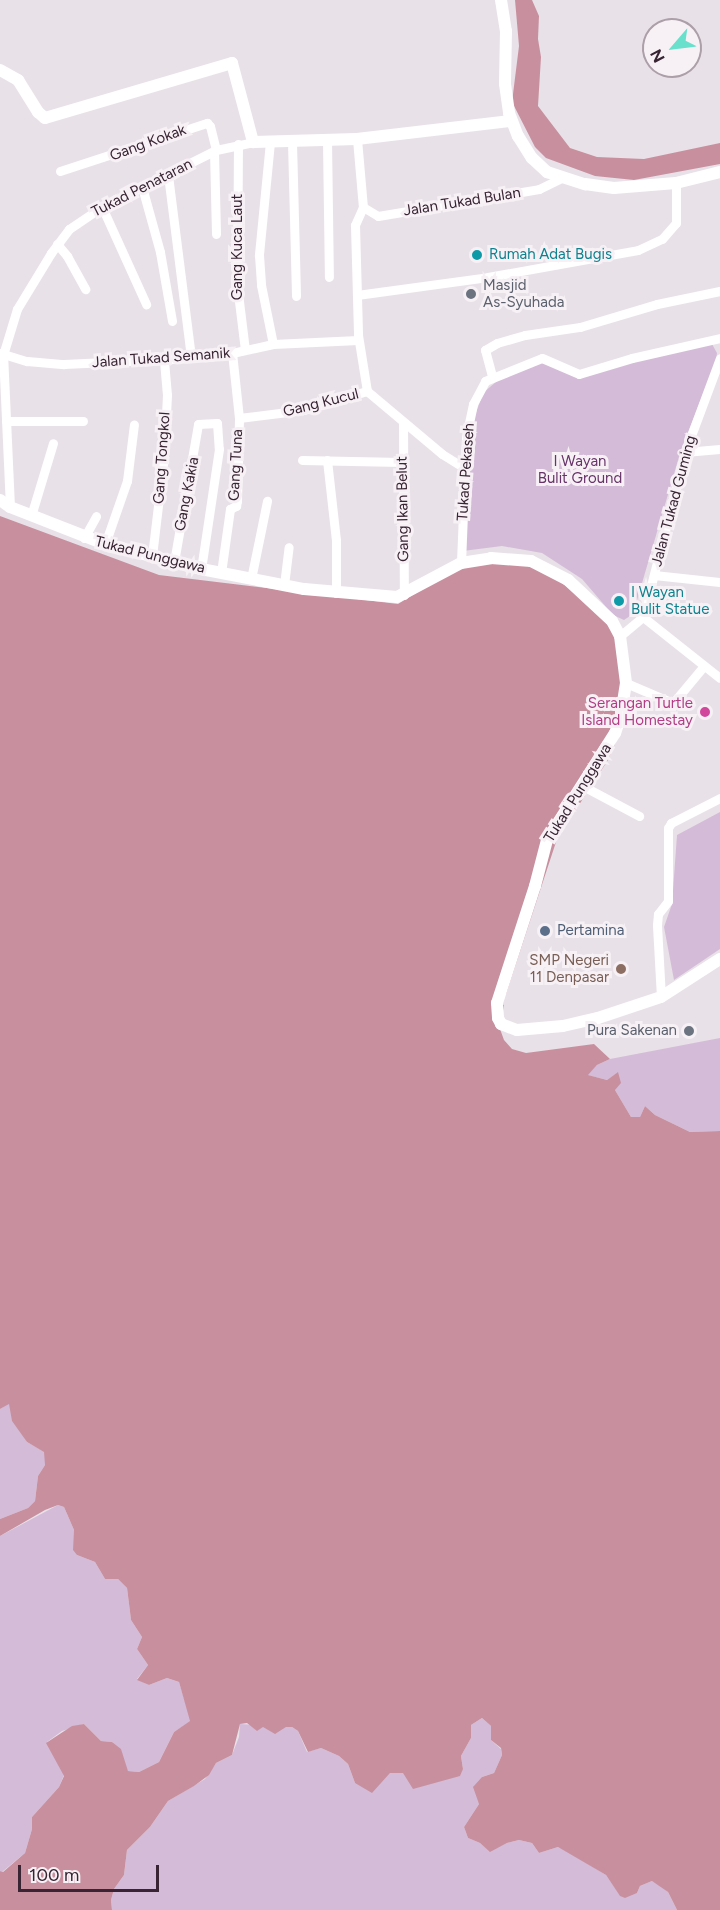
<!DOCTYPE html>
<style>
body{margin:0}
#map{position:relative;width:720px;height:1910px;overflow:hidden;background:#e9e1e8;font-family:Figtree,sans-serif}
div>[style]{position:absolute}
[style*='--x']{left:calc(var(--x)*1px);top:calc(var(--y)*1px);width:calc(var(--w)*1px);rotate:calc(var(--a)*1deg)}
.green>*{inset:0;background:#d4bcd8}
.water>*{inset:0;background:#c8909f}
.minor>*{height:9px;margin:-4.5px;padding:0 4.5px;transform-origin:4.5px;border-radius:4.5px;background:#fff}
.tertiary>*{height:12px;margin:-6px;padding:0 6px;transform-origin:6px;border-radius:6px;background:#fff}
.dots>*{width:16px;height:16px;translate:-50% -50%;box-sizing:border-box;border:3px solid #f7f1f6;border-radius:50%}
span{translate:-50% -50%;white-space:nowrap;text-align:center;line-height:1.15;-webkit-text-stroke:6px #f7f1f6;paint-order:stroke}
.street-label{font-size:15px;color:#382432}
.culture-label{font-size:15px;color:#0d838f}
.left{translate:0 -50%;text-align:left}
.worship-label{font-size:15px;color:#5b616d}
.right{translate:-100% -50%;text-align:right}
.park-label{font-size:15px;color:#673369}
.hotel-label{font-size:15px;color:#b23c85}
.service-label{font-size:15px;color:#4e5e75}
.education-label{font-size:15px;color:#785e54}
.north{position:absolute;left:642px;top:18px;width:60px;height:60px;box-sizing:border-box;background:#f7f1f6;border:2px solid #ab9fa8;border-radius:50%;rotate:242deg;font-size:16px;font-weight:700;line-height:24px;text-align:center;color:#382432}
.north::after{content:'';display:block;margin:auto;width:21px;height:27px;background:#69e0cb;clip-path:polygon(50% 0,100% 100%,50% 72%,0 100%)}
.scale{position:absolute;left:18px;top:1865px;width:141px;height:27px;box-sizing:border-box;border:3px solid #382432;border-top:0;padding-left:8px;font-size:18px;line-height:21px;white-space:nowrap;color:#382432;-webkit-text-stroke:4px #f7f1f6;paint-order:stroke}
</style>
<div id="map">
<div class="green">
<div style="clip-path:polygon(712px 344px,717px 353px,716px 361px,681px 450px,633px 614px,624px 620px,613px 615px,582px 579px,542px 553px,502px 546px,463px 551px,473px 421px,483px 393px,497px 381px,542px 362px,578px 378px,619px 365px)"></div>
<div style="clip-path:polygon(720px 812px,720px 949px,674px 980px,664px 927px,672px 904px,677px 835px)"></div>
<div style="clip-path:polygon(720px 1038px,720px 1131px,690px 1132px,655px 1115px,645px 1106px,640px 1117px,631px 1117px,615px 1090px,617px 1073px,607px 1080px,587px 1075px,597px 1065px,610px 1059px)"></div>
<div style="clip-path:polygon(9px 1403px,27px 1442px,45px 1452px,45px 1465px,38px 1476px,35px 1501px,28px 1508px,0 1519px,0 1409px)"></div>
<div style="clip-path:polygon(58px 1505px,64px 1507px,74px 1530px,77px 1555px,95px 1562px,105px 1579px,118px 1579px,127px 1588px,131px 1620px,142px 1637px,137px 1649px,148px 1665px,137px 1679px,149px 1685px,167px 1678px,179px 1682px,191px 1721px,174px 1732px,159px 1762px,139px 1772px,128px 1771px,112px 1742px,101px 1741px,84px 1724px,62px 1731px,47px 1742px,64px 1775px,59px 1787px,32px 1817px,32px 1829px,25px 1853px,2px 1872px,0 1871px,0 1536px)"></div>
<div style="clip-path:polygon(482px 1718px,491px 1726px,491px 1740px,501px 1749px,502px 1755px,494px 1773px,482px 1777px,479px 1804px,464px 1827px,468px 1838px,480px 1843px,490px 1851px,507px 1843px,519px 1840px,532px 1843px,539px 1853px,558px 1847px,564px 1849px,606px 1875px,620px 1895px,637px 1893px,640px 1886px,652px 1881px,658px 1883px,668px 1892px,677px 1910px,112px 1910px,111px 1900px,114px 1889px,124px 1875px,127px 1850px,150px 1827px,168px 1801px,205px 1779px,216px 1763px,232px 1755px,239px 1737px,240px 1724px,292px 1727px,298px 1731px,307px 1752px,321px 1748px,339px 1756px,348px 1764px,355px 1783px,390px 1773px,463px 1769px,461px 1756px,471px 1738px,471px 1725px)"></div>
</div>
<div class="water">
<div style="clip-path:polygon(515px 0,532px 0,539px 16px,538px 39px,541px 57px,538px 106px,570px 148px,597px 157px,644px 159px,720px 143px,720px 164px,634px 180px,595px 176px,546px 158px,535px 147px,512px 102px,519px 46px)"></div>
<div style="clip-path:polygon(0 516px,159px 575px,398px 604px,454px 570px,492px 562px,539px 565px,600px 613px,627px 654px,623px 725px,608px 760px,557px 839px,506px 994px,502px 992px,499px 1003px,504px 1005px,500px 1029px,504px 1040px,512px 1049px,526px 1053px,594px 1044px,610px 1059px,597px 1065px,588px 1075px,607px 1080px,618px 1072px,621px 1083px,615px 1090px,631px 1117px,640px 1117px,645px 1106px,655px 1115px,690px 1132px,720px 1131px,720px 1910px,677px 1910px,668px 1892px,652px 1881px,640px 1886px,637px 1893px,625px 1898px,620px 1896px,606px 1875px,558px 1847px,539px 1853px,532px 1843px,519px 1840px,507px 1843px,490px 1852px,480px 1843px,468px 1838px,464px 1827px,479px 1804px,473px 1787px,482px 1777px,494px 1773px,502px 1755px,501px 1748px,491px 1740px,491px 1726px,482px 1718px,471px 1725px,471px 1738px,461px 1756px,463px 1769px,460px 1776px,413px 1789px,403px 1773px,390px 1773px,372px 1793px,355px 1783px,348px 1764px,339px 1756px,321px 1748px,308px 1752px,298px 1731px,292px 1727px,286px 1727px,275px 1734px,263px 1727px,257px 1731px,247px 1723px,240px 1724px,232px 1755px,216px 1763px,209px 1775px,194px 1786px,168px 1801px,150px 1827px,127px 1850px,124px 1875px,114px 1889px,111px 1900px,112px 1910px,0 1910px,0 1871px,3px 1872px,25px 1853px,32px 1829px,32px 1817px,59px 1787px,64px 1776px,46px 1743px,72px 1726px,84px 1724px,101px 1741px,112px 1742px,121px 1749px,128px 1771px,139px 1772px,159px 1762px,174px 1732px,190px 1721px,179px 1682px,167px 1678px,149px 1685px,137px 1680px,148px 1665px,137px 1649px,142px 1637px,131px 1620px,127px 1588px,118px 1579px,105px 1579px,95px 1562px,77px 1555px,73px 1550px,74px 1530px,64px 1507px,58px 1505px,45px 1510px,0 1536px,0 1519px,28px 1508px,35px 1501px,38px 1476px,45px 1465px,44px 1452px,27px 1442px,12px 1421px,9px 1404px,0 1409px)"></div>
</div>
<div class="minor">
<div style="--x:357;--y:139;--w:68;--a:85"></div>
<div style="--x:363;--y:207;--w:20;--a:114"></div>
<div style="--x:355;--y:225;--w:110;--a:88.4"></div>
<div style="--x:358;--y:335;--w:57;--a:80.9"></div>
<div style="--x:367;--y:391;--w:98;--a:40"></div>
<div style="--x:442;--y:454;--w:26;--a:32"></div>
<div style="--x:327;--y:140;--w:137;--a:89.2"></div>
<div style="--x:270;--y:142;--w:114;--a:95.6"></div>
<div style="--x:259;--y:255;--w:30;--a:86"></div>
<div style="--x:261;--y:285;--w:60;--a:78.5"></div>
<div style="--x:292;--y:142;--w:154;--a:88.5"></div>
<div style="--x:238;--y:144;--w:141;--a:90.4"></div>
<div style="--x:237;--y:285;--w:65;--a:83"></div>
<div style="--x:214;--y:151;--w:83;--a:88.6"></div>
<div style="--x:60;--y:171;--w:155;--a:-18.1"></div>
<div style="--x:207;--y:123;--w:4;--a:45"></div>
<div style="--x:210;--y:126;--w:25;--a:76"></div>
<div style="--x:168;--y:175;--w:184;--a:82.8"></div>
<div style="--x:142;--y:187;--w:67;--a:74.5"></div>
<div style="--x:160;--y:252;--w:70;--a:80.1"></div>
<div style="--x:102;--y:207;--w:107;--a:65.6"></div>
<div style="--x:363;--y:207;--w:17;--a:31"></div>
<div style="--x:378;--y:216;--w:163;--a:-9.5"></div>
<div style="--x:539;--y:189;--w:25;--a:-26"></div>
<div style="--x:57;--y:244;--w:16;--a:50"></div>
<div style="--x:67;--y:256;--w:38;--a:61"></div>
<div style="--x:357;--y:295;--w:132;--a:-7.8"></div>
<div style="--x:488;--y:277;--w:152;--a:-10.2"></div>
<div style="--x:638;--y:250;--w:26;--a:-25"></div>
<div style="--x:662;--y:239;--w:21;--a:-49"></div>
<div style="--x:676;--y:223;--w:40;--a:-90"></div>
<div style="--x:0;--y:353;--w:28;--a:17"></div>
<div style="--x:27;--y:361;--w:37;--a:5"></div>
<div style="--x:64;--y:364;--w:127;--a:-2.7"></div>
<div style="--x:191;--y:358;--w:41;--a:-7"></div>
<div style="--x:232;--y:353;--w:42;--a:-12.4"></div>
<div style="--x:273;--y:344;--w:85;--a:-2.7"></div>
<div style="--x:492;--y:376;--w:27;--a:-105"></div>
<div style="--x:485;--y:350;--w:14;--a:-30"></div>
<div style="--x:497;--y:343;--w:29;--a:-16"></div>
<div style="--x:525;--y:335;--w:56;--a:-8.3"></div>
<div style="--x:580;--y:327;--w:80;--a:-16.6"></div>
<div style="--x:657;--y:304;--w:64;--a:-11.7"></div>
<div style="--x:239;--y:418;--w:65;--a:-7"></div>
<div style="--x:304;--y:410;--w:66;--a:-16.8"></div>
<div style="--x:6;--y:421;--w:77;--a:0"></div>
<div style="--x:403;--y:422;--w:173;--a:89.7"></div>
<div style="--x:685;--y:452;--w:35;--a:-5"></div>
<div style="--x:302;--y:460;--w:99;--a:1.2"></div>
<div style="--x:327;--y:460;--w:81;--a:83.6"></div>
<div style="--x:336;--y:540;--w:53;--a:90"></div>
<div style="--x:10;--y:507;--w:152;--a:-92.6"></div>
<div style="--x:3;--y:355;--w:48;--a:-73.1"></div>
<div style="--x:17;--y:309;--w:66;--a:-58.7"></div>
<div style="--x:51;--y:253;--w:30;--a:-53"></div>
<div style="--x:69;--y:229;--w:40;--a:-34"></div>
<div style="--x:102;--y:207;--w:127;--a:-26.6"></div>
<div style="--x:216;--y:150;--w:38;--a:-12"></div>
<div style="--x:31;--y:516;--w:76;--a:-73.2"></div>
<div style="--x:84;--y:538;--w:25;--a:-61"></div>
<div style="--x:105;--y:544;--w:67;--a:-70.8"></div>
<div style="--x:127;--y:481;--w:57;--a:-83"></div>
<div style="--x:152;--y:556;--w:101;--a:-83.2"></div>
<div style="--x:164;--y:456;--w:61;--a:-87.2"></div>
<div style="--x:167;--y:395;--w:35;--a:-95"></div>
<div style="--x:174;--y:562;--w:140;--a:-80.1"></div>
<div style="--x:198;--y:424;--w:19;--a:-3"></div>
<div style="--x:217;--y:423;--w:26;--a:86"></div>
<div style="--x:219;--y:449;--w:121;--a:98.5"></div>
<div style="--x:461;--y:563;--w:126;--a:-87.7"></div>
<div style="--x:466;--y:437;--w:34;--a:-78"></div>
<div style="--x:473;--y:404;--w:26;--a:-62"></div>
<div style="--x:485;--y:381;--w:61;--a:-22"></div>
<div style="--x:542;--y:358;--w:40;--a:23.4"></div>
<div style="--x:579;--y:374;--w:55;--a:-16.8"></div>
<div style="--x:632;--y:358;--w:90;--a:-12.8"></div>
<div style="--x:221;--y:573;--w:65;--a:-82"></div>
<div style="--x:230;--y:509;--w:7;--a:-27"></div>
<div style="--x:236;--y:506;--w:5;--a:-79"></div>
<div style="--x:237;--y:501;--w:83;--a:-88.6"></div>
<div style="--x:239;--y:418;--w:65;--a:-96.1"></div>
<div style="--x:654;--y:575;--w:66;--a:6.1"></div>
<div style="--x:251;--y:579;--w:80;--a:-78.4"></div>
<div style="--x:284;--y:585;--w:38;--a:-83"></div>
<div style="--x:643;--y:617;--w:98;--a:38.4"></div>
<div style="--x:620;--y:636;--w:30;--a:-40"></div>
<div style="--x:643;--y:617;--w:170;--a:-75.7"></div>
<div style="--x:685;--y:452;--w:100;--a:-69.6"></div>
<div style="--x:626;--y:683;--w:51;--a:23.1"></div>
<div style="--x:673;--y:703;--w:47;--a:-50.2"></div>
<div style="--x:581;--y:785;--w:66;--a:28.1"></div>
<div style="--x:661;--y:997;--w:72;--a:-93.2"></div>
<div style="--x:657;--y:925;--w:11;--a:-85"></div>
<div style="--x:658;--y:914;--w:16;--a:-52"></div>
<div style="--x:668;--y:901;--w:73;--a:-90"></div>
<div style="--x:668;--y:828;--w:6;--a:-59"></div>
<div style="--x:671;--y:823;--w:55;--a:-27"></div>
</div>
<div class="tertiary">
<div style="--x:501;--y:0;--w:31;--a:81"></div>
<div style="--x:506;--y:31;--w:53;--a:91.1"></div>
<div style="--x:505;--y:84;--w:29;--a:82"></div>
<div style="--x:509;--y:113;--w:25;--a:69"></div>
<div style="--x:518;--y:136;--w:26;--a:58"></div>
<div style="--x:532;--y:158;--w:21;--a:43"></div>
<div style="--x:547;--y:172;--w:40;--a:18"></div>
<div style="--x:585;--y:184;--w:29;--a:8"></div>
<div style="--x:614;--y:188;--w:62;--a:-4.6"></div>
<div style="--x:676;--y:183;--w:45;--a:-14"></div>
<div style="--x:0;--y:70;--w:21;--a:29"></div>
<div style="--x:18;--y:80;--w:38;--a:58"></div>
<div style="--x:38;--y:112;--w:9;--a:41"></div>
<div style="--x:45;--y:118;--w:195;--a:-16.4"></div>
<div style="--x:232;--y:63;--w:82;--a:75.1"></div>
<div style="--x:253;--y:142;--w:104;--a:-1.7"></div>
<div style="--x:357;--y:139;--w:155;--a:-6.7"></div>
<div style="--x:0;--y:500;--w:12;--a:35"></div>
<div style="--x:10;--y:507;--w:102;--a:21.3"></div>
<div style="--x:105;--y:544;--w:99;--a:14.6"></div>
<div style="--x:201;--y:569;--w:105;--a:11"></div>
<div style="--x:304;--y:589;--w:93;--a:4.9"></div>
<div style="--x:397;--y:597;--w:72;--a:-28"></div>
<div style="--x:461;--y:563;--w:30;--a:-9"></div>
<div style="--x:491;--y:558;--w:40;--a:4.3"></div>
<div style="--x:531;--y:561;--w:42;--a:27.2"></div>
<div style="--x:568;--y:580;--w:60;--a:43"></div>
<div style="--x:612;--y:621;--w:17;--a:62"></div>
<div style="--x:620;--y:636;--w:47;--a:82.7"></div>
<div style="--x:626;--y:683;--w:32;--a:99"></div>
<div style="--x:621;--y:715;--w:19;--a:108"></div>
<div style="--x:615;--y:733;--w:127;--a:122.4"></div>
<div style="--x:547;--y:840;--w:48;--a:104.6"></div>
<div style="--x:535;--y:886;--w:123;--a:108"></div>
<div style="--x:497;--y:1003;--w:15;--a:86"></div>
<div style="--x:498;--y:1018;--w:7;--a:63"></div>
<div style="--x:501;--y:1024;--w:17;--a:21"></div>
<div style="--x:517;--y:1030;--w:46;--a:-5"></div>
<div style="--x:563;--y:1026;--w:36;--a:-13"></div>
<div style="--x:598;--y:1018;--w:66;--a:-18.4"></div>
<div style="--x:661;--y:997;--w:70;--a:-32.8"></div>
</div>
<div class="dots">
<div style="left:477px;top:255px;background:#0f9aa8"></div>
<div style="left:471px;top:294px;background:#6b7280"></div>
<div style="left:619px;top:601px;background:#0f9aa8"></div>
<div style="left:705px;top:712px;background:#d1479c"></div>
<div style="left:545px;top:931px;background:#5c6f8a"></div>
<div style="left:621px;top:969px;background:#8d6e63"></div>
<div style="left:689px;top:1031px;background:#6b7280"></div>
</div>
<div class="street-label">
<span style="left:148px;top:143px;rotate:-20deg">Gang Kokak</span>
<span style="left:142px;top:188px;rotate:-27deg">Tukad Penataran</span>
<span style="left:462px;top:202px;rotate:-9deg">Jalan Tukad Bulan</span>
<span style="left:238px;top:247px;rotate:-90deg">Gang Kuca Laut</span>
<span style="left:161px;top:358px;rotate:-4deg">Jalan Tukad Semanik</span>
<span style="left:321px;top:403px;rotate:-14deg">Gang Kucul</span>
<span style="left:162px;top:458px;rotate:-86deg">Gang Tongkol</span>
<span style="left:236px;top:465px;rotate:-87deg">Gang Tuna</span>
<span style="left:466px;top:472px;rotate:-86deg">Tukad Pekaseh</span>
<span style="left:187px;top:494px;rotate:-79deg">Gang Kakia</span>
<span style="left:674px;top:501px;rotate:-75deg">Jalan Tukad Guming</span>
<span style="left:403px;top:509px;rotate:-91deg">Gang Ikan Belut</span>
<span style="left:150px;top:555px;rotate:14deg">Tukad Punggawa</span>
<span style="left:578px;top:793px;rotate:-58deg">Tukad Punggawa</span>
</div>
<div class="culture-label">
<span class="left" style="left:489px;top:255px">Rumah Adat Bugis</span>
<span class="left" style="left:631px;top:601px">I Wayan<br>Bulit Statue</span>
</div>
<div class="worship-label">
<span class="left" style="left:483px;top:294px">Masjid<br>As-Syuhada</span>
<span class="right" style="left:677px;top:1031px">Pura Sakenan</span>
</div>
<div class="park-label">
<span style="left:580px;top:470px">I Wayan<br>Bulit Ground</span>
</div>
<div class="hotel-label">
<span class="right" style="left:693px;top:712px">Serangan Turtle<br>Island Homestay</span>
</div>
<div class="service-label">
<span class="left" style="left:557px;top:931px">Pertamina</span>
</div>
<div class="education-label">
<span class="right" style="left:609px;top:969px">SMP Negeri<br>11 Denpasar</span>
</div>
<div class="north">N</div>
<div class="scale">100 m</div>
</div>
